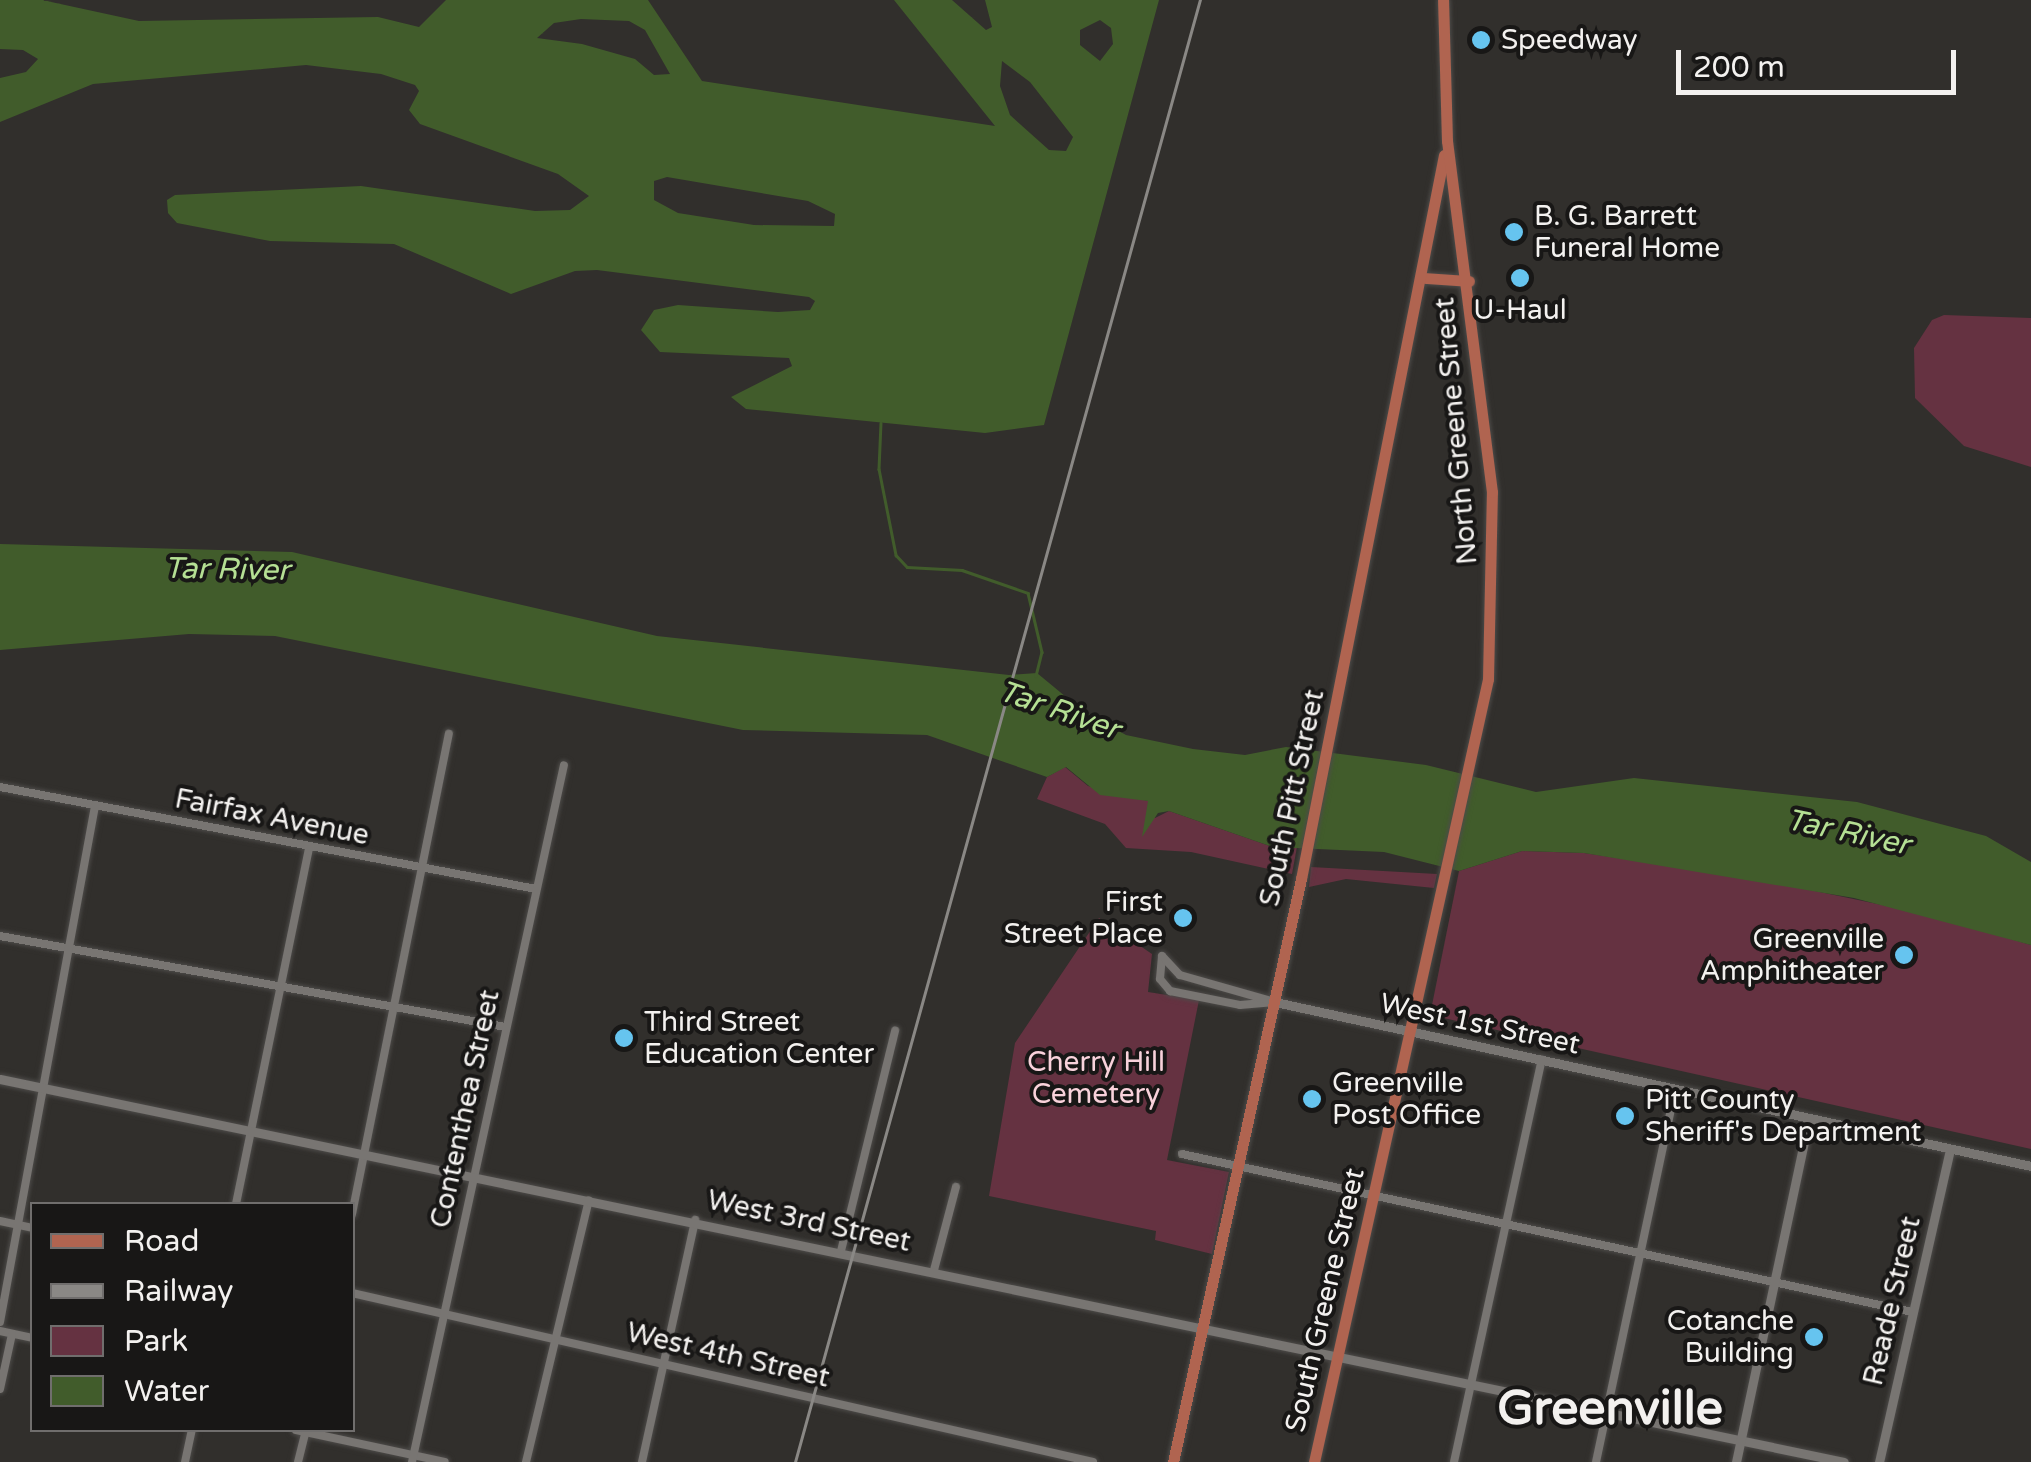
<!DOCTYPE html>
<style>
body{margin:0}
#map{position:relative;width:2031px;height:1462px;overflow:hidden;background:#312f2c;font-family:"Varela Round",sans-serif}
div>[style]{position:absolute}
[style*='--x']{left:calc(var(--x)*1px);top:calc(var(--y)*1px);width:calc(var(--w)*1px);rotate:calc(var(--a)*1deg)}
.green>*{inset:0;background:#653241}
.water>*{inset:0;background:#415c2b}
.stream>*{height:2.5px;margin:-1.25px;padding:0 1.25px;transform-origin:1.25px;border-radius:1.25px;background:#415c2b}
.roads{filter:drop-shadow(0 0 2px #4d4b49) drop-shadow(0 0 2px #4d4b49)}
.minor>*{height:8px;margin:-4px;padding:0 4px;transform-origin:4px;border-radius:4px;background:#787572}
.tertiary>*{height:9px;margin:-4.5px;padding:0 4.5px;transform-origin:4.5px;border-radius:4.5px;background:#787572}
.primary>*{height:11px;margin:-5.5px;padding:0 5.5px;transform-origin:5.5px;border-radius:5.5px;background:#b06450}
.rail>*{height:2.5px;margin:-1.25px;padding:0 1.25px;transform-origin:1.25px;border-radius:1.25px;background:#8a8885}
.dots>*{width:28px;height:28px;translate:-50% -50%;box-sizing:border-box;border:5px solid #181716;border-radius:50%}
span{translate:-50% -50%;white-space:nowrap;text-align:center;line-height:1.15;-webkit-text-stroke:8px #181716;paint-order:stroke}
.poi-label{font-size:28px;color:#f3f1ef}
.left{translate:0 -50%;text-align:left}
.right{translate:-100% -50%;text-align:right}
.street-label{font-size:28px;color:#f3f1ef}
.park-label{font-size:28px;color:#f9d2db}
.water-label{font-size:30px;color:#b5e094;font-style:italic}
.town-label{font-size:48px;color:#f3f1ef;font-weight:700}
.legend{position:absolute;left:30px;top:1202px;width:325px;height:230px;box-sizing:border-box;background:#181716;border:2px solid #706e6d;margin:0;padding:12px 18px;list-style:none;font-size:30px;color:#f3f1ef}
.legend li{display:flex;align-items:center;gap:20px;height:50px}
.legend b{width:50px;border:2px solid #706e6d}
.scale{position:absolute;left:1676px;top:50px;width:280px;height:45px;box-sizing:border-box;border:5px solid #f3f1ef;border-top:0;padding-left:12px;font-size:30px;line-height:35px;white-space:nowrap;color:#f3f1ef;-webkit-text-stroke:8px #181716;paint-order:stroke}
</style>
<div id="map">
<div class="green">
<div style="clip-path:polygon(1944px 315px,2031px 318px,2031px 467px,1964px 446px,1915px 398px,1914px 348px,1932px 320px)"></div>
<div style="clip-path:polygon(1065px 767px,1088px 786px,1148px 801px,1155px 818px,1169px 811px,1273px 847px,1297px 847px,1292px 874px,1191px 852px,1126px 848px,1105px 824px,1037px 799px,1047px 777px)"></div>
<div style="clip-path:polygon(1522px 851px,1584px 853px,1758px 879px,1930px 915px,2031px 945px,2031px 1149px,1430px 1015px,1459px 871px)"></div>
<div style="clip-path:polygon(1311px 867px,1437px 874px,1434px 888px,1346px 879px,1309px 887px)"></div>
<div style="clip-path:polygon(1099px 918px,1152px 954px,1148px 992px,1199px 1000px,1167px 1160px,1229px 1172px,1212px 1254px,1155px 1240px,1156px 1231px,989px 1196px,1015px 1043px)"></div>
</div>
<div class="water">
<div style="clip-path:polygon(evenodd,0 0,42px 0,139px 21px,378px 17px,419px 27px,446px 0,648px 0,702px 81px,995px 126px,894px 0,952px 0,986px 30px,992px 27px,985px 0,1159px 0,1044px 425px,985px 433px,746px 409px,731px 397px,792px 366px,789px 358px,660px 352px,641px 330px,654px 310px,678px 305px,778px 312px,810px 310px,815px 301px,809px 297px,597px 270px,575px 271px,511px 294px,394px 244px,270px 241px,177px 223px,168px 213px,167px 200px,175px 195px,361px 186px,535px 211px,570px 210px,589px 196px,558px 174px,420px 124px,409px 110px,419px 91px,415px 85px,381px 74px,306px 65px,93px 84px,0 122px,0 78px,26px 72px,38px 59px,23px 50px,0 49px,0 0,581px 19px,629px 21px,645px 30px,670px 74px,654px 75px,635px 59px,582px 44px,537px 38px,554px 23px,581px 19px,0 0,1100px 20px,1111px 28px,1113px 44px,1100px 61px,1080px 45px,1080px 30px,1100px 20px,0 0,1002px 61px,1030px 82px,1073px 137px,1066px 151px,1049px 150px,1010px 115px,1000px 86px,1002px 61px,0 0,667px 177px,808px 201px,835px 214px,834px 226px,754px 225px,678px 213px,654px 200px,654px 181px,667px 177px)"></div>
<div style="clip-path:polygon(0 544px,292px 552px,657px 636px,1009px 675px,1037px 673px,1083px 711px,1126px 735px,1193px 749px,1245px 755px,1286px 747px,1426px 765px,1536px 792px,1634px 778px,1857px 802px,1986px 836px,2031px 862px,2031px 945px,1854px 898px,1584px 853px,1522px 851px,1459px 871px,1384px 852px,1273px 847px,1169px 811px,1158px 813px,1142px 837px,1148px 801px,1100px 795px,1066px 767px,1047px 777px,927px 735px,743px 730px,275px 636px,189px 634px,0 650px)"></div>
</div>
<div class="stream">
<div style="--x:881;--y:423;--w:46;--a:92.5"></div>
<div style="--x:879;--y:469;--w:88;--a:78.8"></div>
<div style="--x:896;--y:555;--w:16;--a:47"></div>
<div style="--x:907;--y:567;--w:55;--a:3.1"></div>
<div style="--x:962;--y:570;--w:70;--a:19.2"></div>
<div style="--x:1028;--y:593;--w:61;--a:76.7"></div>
<div style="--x:1042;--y:652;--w:25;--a:104"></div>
</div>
<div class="roads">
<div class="minor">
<div style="--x:0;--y:787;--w:546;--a:10.77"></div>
<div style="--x:0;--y:936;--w:514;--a:10.2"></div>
<div style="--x:1162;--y:956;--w:23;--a:95"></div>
<div style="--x:1160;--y:979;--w:16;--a:50"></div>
<div style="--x:1170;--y:991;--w:71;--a:11.3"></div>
<div style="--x:1240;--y:1005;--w:35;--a:-5"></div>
<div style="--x:1162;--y:956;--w:26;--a:47"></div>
<div style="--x:1180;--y:975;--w:99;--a:15.9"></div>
<div style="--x:1182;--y:1154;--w:747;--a:12.21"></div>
<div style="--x:236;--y:1204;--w:364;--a:-78.4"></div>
<div style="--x:352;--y:1214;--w:490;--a:-78.6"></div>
<div style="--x:0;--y:1221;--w:33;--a:12"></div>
<div style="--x:841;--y:1251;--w:227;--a:-76.2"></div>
<div style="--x:934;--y:1270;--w:86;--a:-75.2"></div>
<div style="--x:352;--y:1293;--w:760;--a:12.85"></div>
<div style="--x:0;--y:1322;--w:525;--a:-79.57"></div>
<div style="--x:0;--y:1331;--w:33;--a:12"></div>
<div style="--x:0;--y:1389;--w:56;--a:-77.7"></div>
<div style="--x:296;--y:1430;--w:152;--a:12.1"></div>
<div style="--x:185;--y:1462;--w:33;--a:-78"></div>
<div style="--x:298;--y:1462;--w:33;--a:-76"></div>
<div style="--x:412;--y:1462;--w:713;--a:-77.7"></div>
<div style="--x:526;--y:1462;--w:269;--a:-76.5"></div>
<div style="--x:642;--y:1462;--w:248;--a:-77.6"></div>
<div style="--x:1454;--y:1462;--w:412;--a:-77.7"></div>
<div style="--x:1596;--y:1462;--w:380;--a:-78"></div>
</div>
<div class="tertiary">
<div style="--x:1275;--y:1002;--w:774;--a:12.24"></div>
<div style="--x:0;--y:1079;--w:1883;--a:11.73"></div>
<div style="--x:1736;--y:1462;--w:351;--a:-78"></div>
<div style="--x:1879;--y:1462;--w:321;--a:-77.2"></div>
</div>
<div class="primary">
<div style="--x:1425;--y:278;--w:44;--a:3.9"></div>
<div style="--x:1173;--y:1462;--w:597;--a:-77.62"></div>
<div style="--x:1301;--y:879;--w:738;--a:-78.83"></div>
<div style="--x:1314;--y:1462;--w:802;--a:-77.47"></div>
<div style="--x:1488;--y:679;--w:187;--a:-88.8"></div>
<div style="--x:1492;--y:492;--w:354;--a:-97.3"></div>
<div style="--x:1447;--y:141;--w:141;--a:-91.6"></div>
</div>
</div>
<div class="rail">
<div style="--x:795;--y:1462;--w:1517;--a:-74.52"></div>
</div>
<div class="dots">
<div style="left:1481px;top:40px;background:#66c4ef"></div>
<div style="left:1514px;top:232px;background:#66c4ef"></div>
<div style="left:1520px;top:278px;background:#66c4ef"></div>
<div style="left:1183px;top:918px;background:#66c4ef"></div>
<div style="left:1904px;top:955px;background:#66c4ef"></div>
<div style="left:624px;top:1038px;background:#66c4ef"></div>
<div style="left:1312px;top:1099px;background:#66c4ef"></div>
<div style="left:1625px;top:1116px;background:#66c4ef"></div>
<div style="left:1814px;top:1337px;background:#66c4ef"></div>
</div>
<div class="poi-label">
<span class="left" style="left:1501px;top:40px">Speedway</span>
<span class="left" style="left:1534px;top:232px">B. G. Barrett<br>Funeral Home</span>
<span style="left:1520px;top:310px">U-Haul</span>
<span class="right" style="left:1163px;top:918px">First<br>Street Place</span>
<span class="right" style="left:1884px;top:955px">Greenville<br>Amphitheater</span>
<span class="left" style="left:644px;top:1038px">Third Street<br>Education Center</span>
<span class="left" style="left:1332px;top:1099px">Greenville<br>Post Office</span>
<span class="left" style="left:1645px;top:1116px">Pitt County<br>Sheriff's Department</span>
<span class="right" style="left:1794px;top:1337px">Cotanche<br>Building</span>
</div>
<div class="street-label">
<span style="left:1456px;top:431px;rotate:-95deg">North Greene Street</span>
<span style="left:1292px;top:798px;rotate:-78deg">South Pitt Street</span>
<span style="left:272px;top:817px;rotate:11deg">Fairfax Avenue</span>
<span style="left:1480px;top:1024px;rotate:12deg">West 1st Street</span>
<span style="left:465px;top:1109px;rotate:-78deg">Contenthea Street</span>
<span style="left:809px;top:1221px;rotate:12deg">West 3rd Street</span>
<span style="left:1325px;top:1300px;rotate:-77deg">South Greene Street</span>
<span style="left:1892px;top:1301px;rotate:-77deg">Reade Street</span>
<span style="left:728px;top:1355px;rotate:13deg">West 4th Street</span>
</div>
<div class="park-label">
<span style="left:1096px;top:1078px">Cherry Hill<br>Cemetery</span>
</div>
<div class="water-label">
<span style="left:227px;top:570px;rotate:1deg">Tar River</span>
<span style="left:1059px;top:711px;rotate:19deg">Tar River</span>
<span style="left:1848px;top:833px;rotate:12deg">Tar River</span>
</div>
<div class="town-label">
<span style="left:1610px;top:1410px">Greenville</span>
</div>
<ul class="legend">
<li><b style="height:12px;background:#b06450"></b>Road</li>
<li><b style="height:12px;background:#8a8885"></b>Railway</li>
<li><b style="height:28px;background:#653241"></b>Park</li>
<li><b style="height:28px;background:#415c2b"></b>Water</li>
</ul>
<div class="scale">200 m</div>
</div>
